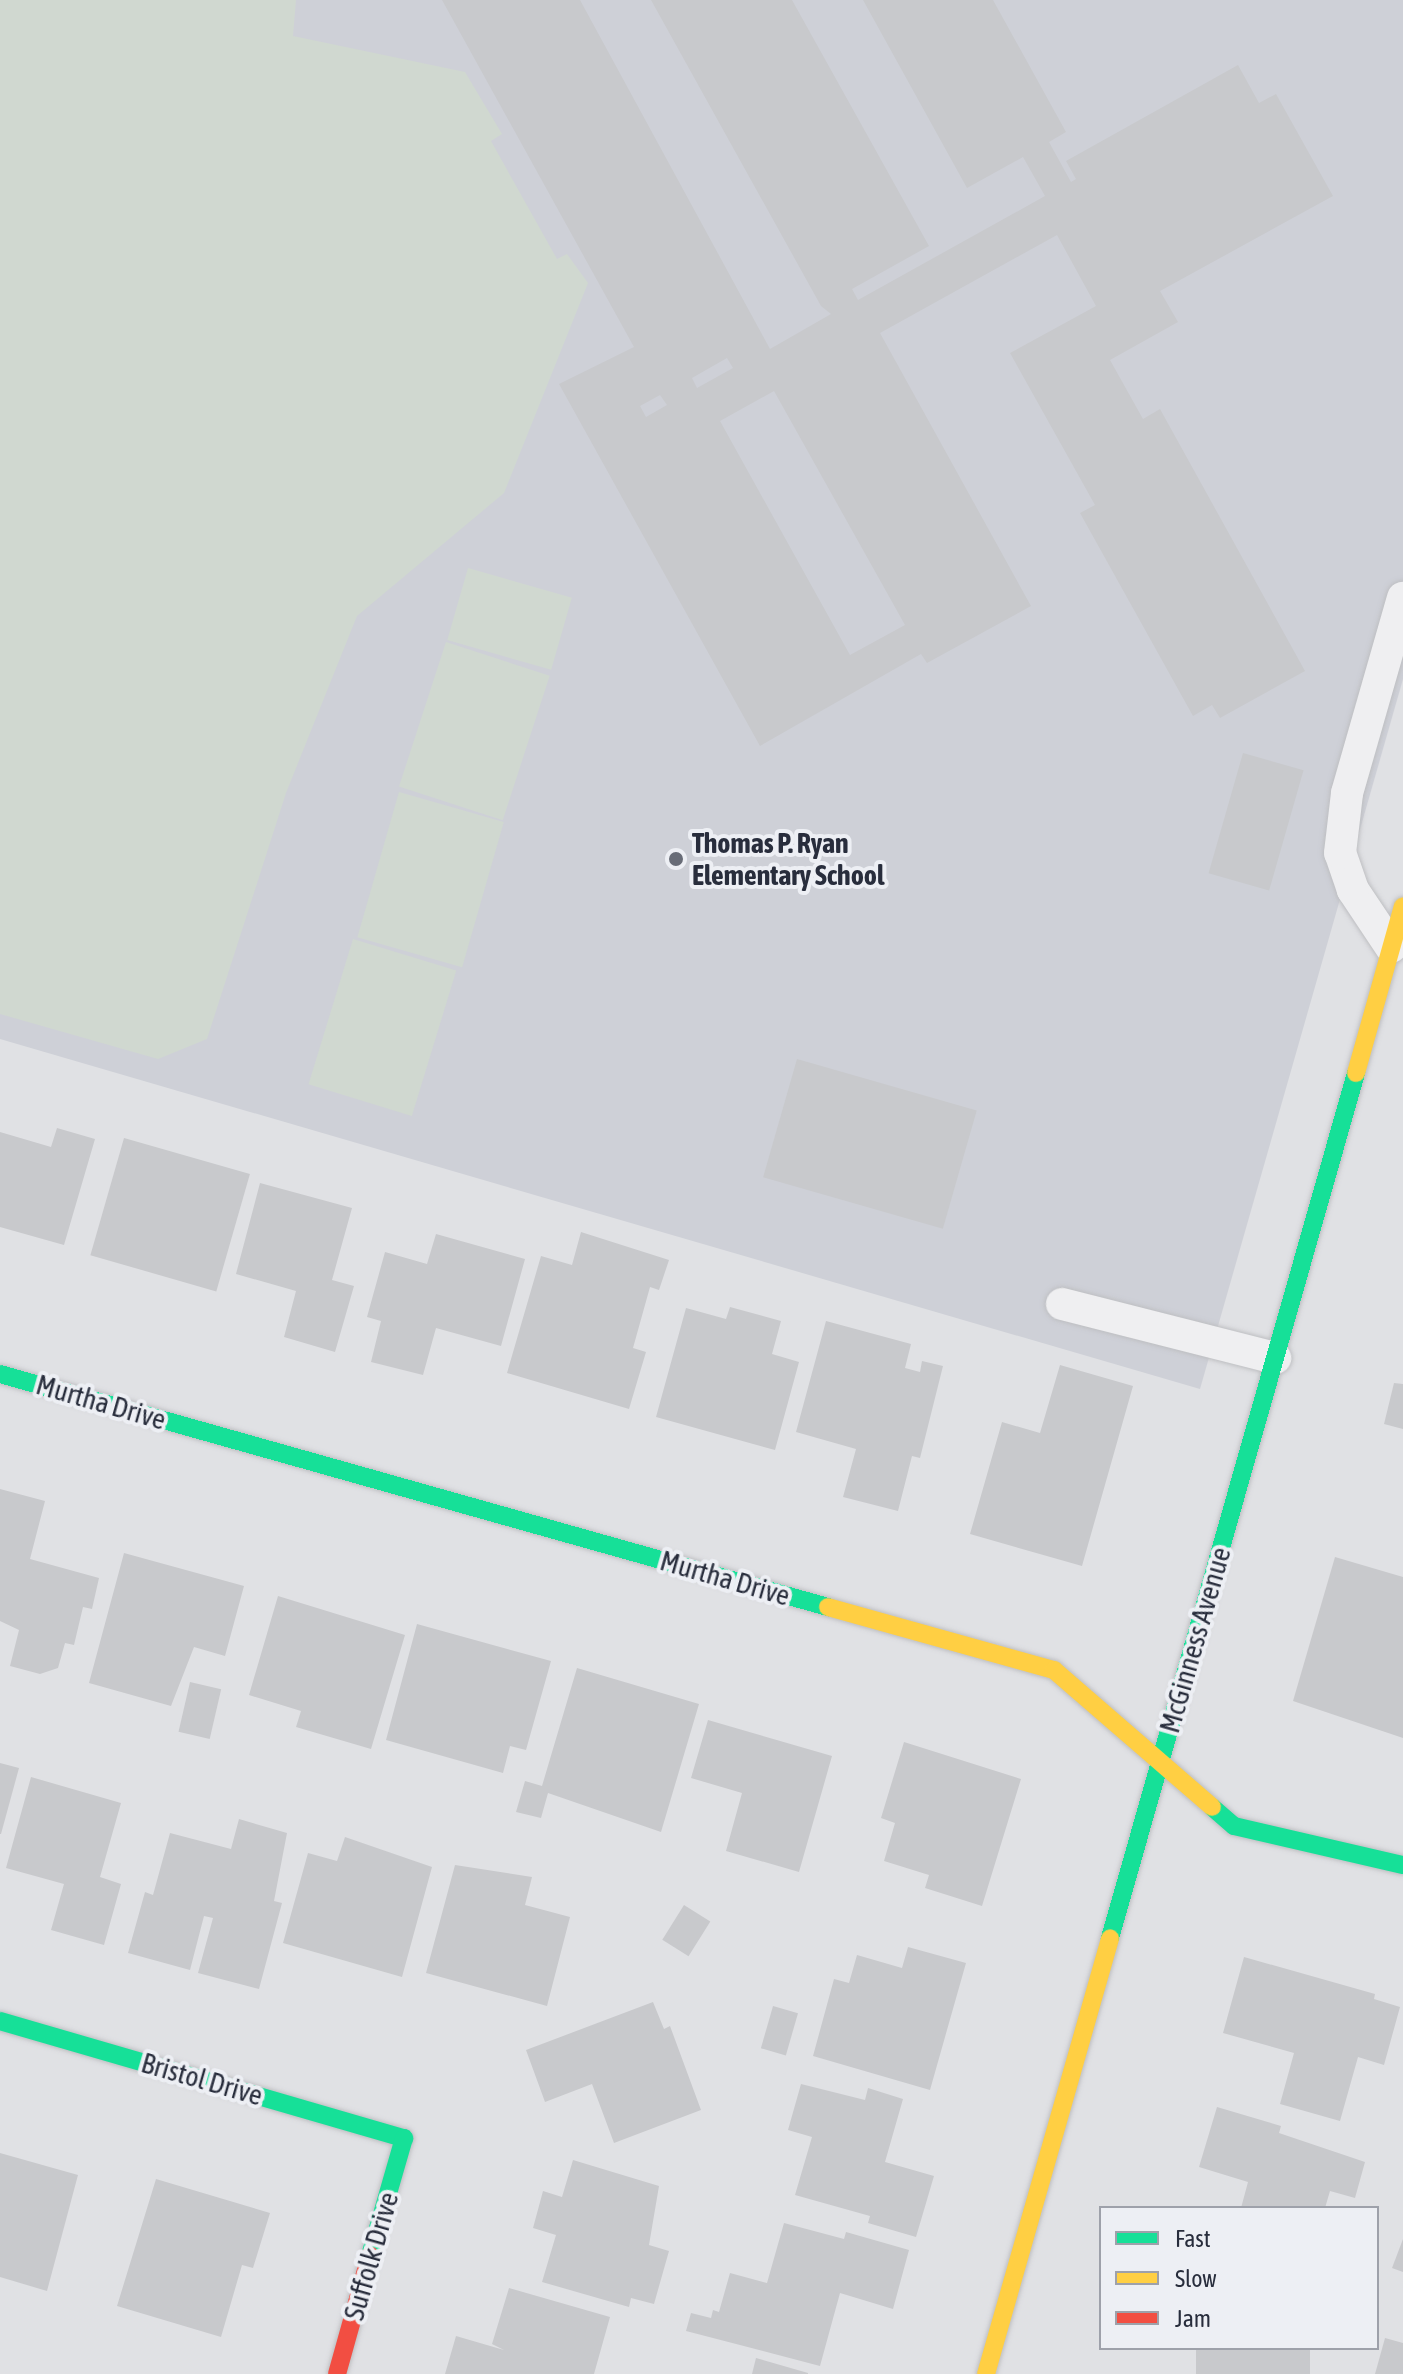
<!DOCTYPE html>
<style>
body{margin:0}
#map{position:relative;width:1403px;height:2374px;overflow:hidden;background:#e0e1e4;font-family:"Asap Condensed",sans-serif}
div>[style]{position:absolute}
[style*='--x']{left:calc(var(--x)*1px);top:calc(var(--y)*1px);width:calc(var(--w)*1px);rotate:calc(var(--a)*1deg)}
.built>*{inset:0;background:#ced0d7}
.green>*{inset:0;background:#d0d8d0;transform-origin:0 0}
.building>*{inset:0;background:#c8c9cc;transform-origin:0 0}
.roads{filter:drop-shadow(0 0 2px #bebfc2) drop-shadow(0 0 2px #bebfc2)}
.lane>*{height:32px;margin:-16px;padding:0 16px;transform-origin:16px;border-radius:16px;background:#efeff1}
.fast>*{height:18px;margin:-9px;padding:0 9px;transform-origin:9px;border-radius:9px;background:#16e098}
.slow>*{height:18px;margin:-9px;padding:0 9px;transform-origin:9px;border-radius:9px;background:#ffcf43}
.jam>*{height:18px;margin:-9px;padding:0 9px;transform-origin:9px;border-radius:9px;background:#f24e42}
.dots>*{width:22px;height:22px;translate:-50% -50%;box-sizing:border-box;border:4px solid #edeff4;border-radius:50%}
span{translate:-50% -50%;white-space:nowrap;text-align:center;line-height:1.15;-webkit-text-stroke:8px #edeff4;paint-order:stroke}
.poi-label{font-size:28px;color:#282d3c;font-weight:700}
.left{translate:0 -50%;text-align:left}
.street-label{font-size:28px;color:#282d3c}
.legend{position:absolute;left:1099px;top:2206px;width:280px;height:144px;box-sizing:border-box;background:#edeff4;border:2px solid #9ea1aa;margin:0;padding:10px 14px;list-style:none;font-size:24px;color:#282d3c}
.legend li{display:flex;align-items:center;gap:16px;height:40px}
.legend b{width:40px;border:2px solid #9ea1aa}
</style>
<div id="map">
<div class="built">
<div style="clip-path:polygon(0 0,1403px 0,1403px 679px,1200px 1389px,0 1039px)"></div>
</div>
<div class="green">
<div style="clip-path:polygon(0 0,296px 0,293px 36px,465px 72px,502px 134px,491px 141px,557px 259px,567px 254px,588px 283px,504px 493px,357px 616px,286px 793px,207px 1039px,158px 1059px,0 1014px)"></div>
<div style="left:468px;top:568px;width:108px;height:75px;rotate:16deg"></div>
<div style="left:446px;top:642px;width:109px;height:152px;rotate:18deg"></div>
<div style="left:399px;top:792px;width:109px;height:151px;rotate:16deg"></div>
<div style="left:353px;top:939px;width:108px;height:152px;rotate:17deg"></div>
</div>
<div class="building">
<div style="clip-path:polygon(evenodd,442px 0,580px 0,770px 349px,831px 314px,821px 306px,651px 0,792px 0,929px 246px,852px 289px,858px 300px,1045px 196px,1023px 157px,967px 188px,863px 0,993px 0,1066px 132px,1049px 142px,1071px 182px,1076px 179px,1066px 161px,1238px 65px,1259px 103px,1276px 94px,1333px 196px,1160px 291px,1178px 322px,1110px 360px,1143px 419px,1160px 409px,1305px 671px,1220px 718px,1212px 705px,1193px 716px,1080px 513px,1095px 505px,1010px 353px,1096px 306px,1057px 235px,880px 333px,1031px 606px,927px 663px,921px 654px,760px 746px,559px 384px,634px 347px,442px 0,727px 358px,733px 368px,697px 388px,692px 378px,727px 358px,442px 0,774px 391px,905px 625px,850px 655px,720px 421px,774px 391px,442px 0,660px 395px,667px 405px,646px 417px,640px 406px,660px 395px)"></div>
<div style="left:1243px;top:753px;width:63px;height:125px;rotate:16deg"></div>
<div style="left:797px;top:1059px;width:187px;height:123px;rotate:16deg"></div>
<div style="clip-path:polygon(57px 1128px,95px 1139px,64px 1245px,0 1227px,0 1132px,51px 1147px)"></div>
<div style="left:124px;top:1138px;width:131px;height:122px;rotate:16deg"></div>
<div style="clip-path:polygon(260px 1183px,352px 1208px,332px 1280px,354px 1286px,335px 1352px,284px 1337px,296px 1291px,236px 1274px)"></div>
<div style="clip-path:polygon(581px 1232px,669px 1260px,659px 1290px,650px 1287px,633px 1348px,646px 1352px,629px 1409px,507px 1373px,541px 1256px,572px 1265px)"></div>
<div style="clip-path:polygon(436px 1234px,525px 1259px,501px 1346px,436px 1328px,423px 1375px,371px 1362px,381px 1321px,367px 1317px,385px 1252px,427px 1264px)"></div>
<div style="clip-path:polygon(730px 1307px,781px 1321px,772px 1354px,799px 1362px,775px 1450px,656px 1417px,686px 1308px,726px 1319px)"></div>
<div style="clip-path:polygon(826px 1321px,911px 1344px,905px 1368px,920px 1372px,922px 1361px,943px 1366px,920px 1458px,912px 1456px,898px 1511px,843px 1497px,856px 1449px,796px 1432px)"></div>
<div style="clip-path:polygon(1060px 1365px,1133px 1386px,1082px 1566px,970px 1534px,1002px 1422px,1040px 1433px)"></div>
<div style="clip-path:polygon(1394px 1383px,1403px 1384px,1403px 1429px,1384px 1424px)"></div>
<div style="clip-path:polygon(0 1489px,45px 1501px,30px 1559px,99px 1578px,92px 1609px,83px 1607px,74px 1645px,65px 1643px,58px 1668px,40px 1674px,10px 1666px,19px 1630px,0 1621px)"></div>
<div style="clip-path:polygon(124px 1553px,244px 1586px,225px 1656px,194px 1647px,171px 1706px,89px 1683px)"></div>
<div style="clip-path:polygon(1335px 1557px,1403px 1577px,1403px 1738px,1293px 1701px)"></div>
<div style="clip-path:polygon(278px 1596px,405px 1635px,371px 1749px,296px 1727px,301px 1711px,249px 1695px)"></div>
<div style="clip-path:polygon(417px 1624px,551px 1661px,526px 1750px,510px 1746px,503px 1773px,386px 1740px)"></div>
<div style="clip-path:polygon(577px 1668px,699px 1704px,661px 1832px,548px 1793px,541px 1818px,516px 1812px,525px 1781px,542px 1786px)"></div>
<div style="left:190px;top:1682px;width:32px;height:51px;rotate:13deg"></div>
<div style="clip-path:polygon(708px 1720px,832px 1756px,799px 1872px,726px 1851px,742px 1793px,691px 1778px)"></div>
<div style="clip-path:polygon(904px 1742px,1021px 1779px,982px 1906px,925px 1888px,929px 1875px,884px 1861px,895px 1823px,881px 1818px)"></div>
<div style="clip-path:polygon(0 1763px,19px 1768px,1px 1834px,0 1834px)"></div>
<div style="clip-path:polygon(31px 1777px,121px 1803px,100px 1877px,121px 1884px,104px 1945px,51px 1930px,64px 1884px,6px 1868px)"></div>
<div style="clip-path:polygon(239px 1819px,287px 1833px,274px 1901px,282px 1903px,259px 1989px,198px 1973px,213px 1918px,204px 1916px,190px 1970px,128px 1953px,145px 1892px,153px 1895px,170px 1833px,231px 1849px)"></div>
<div style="clip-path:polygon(345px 1837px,432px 1867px,402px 1977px,283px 1943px,308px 1853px,337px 1861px)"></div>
<div style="clip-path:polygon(455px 1865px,532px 1877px,525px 1905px,570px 1917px,547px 2006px,426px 1973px)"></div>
<div style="left:684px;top:1905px;width:31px;height:41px;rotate:32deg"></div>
<div style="clip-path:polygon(908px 1947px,966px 1963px,930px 2090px,813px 2056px,834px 1979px,849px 1983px,857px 1955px,902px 1968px)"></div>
<div style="clip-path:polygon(1244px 1957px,1375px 1994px,1374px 1999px,1400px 2007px,1384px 2065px,1358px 2057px,1340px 2121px,1280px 2104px,1294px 2053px,1223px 2033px)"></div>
<div style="clip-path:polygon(653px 2002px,664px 2029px,670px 2026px,701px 2110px,614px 2143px,592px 2084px,545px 2102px,526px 2050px)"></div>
<div style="left:773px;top:2006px;width:26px;height:44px;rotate:16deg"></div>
<div style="clip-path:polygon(801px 2084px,865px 2100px,868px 2088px,903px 2099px,885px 2162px,934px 2176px,916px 2237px,868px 2223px,870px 2216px,795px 2195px,812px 2137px,788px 2130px)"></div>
<div style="clip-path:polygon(1217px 2107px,1281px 2126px,1279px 2133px,1365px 2162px,1355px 2198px,1330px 2191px,1325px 2208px,1241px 2208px,1248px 2182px,1199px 2167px)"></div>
<div style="clip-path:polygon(0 2153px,78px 2175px,47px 2291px,0 2277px)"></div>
<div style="clip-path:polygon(573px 2160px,659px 2186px,649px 2245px,669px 2251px,654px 2304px,631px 2298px,629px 2307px,542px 2282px,556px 2235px,533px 2228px,543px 2191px,562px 2197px)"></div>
<div style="clip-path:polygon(156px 2179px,270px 2213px,253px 2268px,242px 2265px,221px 2337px,117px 2306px)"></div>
<div style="clip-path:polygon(784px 2223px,844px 2239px,846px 2232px,909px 2250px,893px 2309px,840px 2293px,820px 2366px,686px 2331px,691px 2313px,711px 2318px,713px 2310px,719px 2312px,730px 2273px,767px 2283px)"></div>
<div style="clip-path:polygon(1403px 2239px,1403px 2272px,1392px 2268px)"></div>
<div style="clip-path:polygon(509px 2288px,610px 2317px,594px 2374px,445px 2374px,456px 2336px,504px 2350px,492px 2344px)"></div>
<div style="clip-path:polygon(1385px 2338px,1403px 2343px,1403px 2374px,1375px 2374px)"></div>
<div style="left:1196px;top:2348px;width:114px;height:27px"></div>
<div style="clip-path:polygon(756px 2358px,808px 2373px,808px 2374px,752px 2374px)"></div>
</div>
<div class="roads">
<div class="lane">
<div style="--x:1391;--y:947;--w:69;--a:-123.7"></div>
<div style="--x:1353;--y:890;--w:39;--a:-109"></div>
<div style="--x:1340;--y:853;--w:60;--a:-83.3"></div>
<div style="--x:1347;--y:793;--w:203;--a:-74"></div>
<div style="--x:1062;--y:1304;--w:220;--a:14.2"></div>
</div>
<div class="fast">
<div style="--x:0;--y:1374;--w:860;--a:15.72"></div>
<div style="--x:1212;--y:1807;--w:29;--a:41"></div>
<div style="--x:1234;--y:1826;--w:173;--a:13"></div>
<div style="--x:1110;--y:1938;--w:899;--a:-74.12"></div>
<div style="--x:0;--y:2021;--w:421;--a:16.2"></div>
<div style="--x:404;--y:2138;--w:123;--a:106.1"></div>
</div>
<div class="slow">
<div style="--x:1356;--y:1073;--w:173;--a:-74.3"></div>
<div style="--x:828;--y:1607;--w:235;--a:15.6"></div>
<div style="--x:1054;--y:1670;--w:209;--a:40.9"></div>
<div style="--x:986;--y:2374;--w:453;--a:-74.1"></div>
</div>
<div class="jam">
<div style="--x:337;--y:2374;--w:123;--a:-74.4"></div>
</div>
</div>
<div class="dots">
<div style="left:676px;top:859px;background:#686c77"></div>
</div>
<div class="poi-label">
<span class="left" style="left:692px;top:859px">Thomas P. Ryan<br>Elementary School</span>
</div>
<div class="street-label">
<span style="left:101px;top:1402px;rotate:16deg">Murtha Drive</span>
<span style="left:725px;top:1578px;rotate:16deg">Murtha Drive</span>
<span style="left:1195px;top:1640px;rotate:-74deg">McGinness Avenue</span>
<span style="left:202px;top:2079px;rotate:16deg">Bristol Drive</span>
<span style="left:371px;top:2256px;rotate:-74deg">Suffolk Drive</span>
</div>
<ul class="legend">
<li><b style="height:10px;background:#16e098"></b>Fast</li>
<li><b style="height:10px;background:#ffcf43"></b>Slow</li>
<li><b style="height:10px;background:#f24e42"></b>Jam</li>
</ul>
</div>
